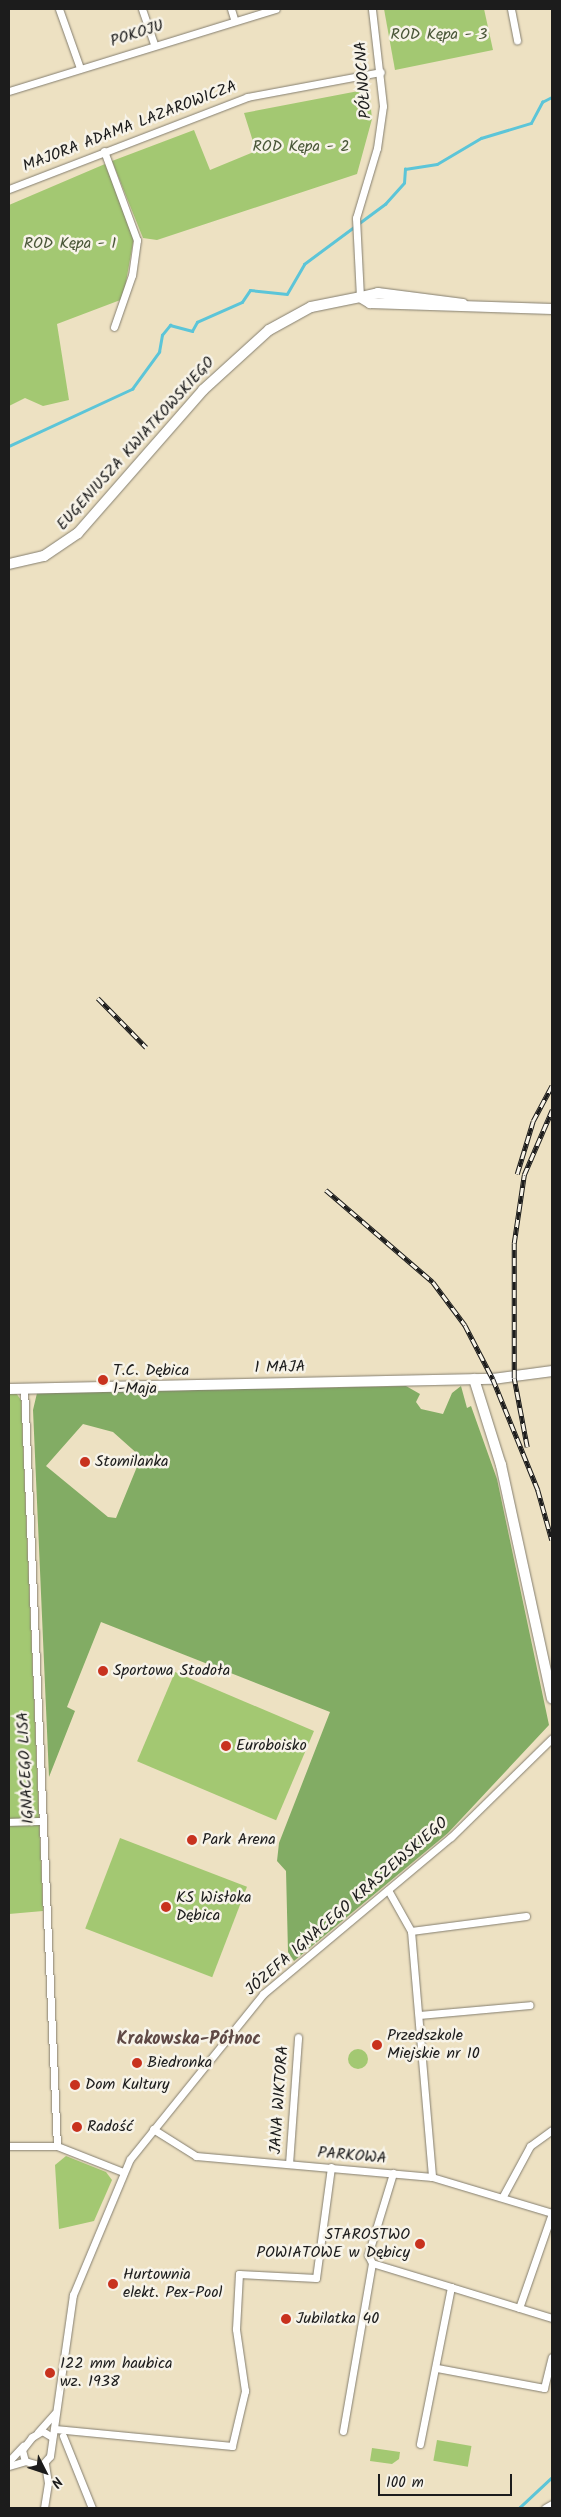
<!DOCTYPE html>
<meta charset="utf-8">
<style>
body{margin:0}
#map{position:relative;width:561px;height:2517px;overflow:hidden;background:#ede1c2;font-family:Kalam,sans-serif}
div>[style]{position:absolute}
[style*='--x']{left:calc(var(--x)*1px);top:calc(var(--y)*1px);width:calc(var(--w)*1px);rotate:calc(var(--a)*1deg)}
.green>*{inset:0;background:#a3c872;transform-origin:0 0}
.round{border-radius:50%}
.forest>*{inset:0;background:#82ac64}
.stream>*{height:2.5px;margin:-1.25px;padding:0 1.25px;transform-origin:1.25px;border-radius:1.25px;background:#5cc5d8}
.roads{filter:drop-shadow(0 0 1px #847e6f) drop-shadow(0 0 1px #847e6f)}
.street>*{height:7px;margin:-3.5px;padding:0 3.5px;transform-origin:3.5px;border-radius:3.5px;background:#fff}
.secondary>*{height:10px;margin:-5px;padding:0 5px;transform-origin:5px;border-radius:5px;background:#fff}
.rail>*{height:4.5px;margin-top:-2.25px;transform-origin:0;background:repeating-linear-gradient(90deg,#f7f3e8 0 8px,#1c1c1c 0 16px);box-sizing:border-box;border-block:1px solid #1c1c1c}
.dots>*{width:14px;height:14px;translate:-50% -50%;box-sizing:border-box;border:2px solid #f7f3e8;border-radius:50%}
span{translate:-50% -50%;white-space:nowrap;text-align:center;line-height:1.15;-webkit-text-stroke:5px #f7f3e8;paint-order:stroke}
.street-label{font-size:16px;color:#1c1c1c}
.park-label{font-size:16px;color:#4b583a}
.poi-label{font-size:16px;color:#1c1c1c}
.left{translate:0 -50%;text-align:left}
.right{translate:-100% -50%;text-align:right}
.neighbourhood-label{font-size:18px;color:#5f4945;font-weight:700}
.frame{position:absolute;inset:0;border:10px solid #1c1c1c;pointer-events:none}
.north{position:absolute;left:20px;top:2447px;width:50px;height:50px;-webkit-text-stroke:4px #f7f3e8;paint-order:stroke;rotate:131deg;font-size:14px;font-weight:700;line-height:20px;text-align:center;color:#1c1c1c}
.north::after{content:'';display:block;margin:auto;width:18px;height:22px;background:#1c1c1c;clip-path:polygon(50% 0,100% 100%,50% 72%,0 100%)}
.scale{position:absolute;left:378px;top:2474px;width:134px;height:22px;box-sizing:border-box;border:2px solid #1c1c1c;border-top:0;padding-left:6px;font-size:15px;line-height:18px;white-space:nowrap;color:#1c1c1c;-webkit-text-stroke:4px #f7f3e8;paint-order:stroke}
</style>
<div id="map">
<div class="green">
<div style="clip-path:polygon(384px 9px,484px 9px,493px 50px,395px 70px)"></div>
<div style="clip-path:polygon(369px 89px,372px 119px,357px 174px,157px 240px,143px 238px,112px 161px,194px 130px,210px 170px,256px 151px,244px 113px)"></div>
<div style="clip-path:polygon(105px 164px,134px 237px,123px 299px,57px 324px,69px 400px,43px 406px,25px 398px,9px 406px,9px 205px)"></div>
<div style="clip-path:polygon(16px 1393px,21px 1400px,43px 1911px,9px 1914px,9px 1394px)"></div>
<div style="left:175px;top:1672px;width:151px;height:97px;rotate:23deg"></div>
<div style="left:120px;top:1838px;width:136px;height:97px;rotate:21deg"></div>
<div class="round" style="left:348px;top:2049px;width:20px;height:20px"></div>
<div style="clip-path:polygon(66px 2156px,106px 2172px,112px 2180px,94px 2221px,59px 2229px,55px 2165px)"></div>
<div style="left:437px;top:2440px;width:35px;height:21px;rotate:10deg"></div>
<div style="clip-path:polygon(372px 2448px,400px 2452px,399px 2459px,392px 2464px,370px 2461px)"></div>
</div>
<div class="forest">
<div style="clip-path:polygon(evenodd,406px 1386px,420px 1394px,416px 1402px,421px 1409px,443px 1414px,452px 1393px,461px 1386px,467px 1408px,471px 1406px,497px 1479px,549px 1725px,448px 1833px,294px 1961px,288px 1952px,286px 1871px,277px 1861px,279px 1843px,330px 1712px,101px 1622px,67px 1707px,75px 1711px,49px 1777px,33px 1410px,37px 1393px,406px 1386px,83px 1424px,113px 1432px,141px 1457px,116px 1518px,108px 1517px,46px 1466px,83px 1424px)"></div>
</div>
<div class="stream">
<div style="--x:9;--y:446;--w:136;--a:-24.9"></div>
<div style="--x:132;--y:389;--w:46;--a:-53.9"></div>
<div style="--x:159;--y:352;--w:17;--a:-80"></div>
<div style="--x:162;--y:335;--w:13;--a:-51"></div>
<div style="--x:170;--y:325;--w:23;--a:15"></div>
<div style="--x:192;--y:331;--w:10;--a:-61"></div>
<div style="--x:197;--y:322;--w:49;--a:-24"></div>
<div style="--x:242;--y:302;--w:14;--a:-56"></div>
<div style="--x:250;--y:290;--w:37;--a:6"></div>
<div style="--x:287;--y:294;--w:34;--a:-60"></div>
<div style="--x:304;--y:264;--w:101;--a:-36.5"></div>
<div style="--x:385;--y:204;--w:28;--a:-48"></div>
<div style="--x:404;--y:183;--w:14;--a:-86"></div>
<div style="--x:405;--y:169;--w:32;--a:-9"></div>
<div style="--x:437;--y:164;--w:51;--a:-30.6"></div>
<div style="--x:481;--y:138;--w:52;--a:-16.7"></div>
<div style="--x:531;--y:123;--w:24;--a:-62"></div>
<div style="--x:542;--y:102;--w:11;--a:-27"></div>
<div style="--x:519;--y:2508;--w:45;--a:-43.2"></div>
</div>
<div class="roads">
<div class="street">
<div style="--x:59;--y:9;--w:63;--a:70.4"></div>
<div style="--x:142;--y:9;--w:36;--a:71"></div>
<div style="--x:231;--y:9;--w:10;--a:73"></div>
<div style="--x:511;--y:9;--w:32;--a:79"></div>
<div style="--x:9;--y:91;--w:279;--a:-17.1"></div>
<div style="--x:104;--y:151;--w:95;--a:69.7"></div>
<div style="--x:137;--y:240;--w:35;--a:98"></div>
<div style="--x:132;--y:275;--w:55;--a:109.1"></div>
<div style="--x:9;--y:189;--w:255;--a:-21.1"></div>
<div style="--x:247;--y:97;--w:136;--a:-10.6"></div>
<div style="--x:360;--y:297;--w:79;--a:-92.9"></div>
<div style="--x:356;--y:218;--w:73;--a:-73.3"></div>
<div style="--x:377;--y:148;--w:42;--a:-81.9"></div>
<div style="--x:383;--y:106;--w:98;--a:-96.5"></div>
<div style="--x:24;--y:1388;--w:759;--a:87.51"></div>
<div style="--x:9;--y:1822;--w:34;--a:-2"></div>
<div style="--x:388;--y:1890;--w:47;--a:60.7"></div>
<div style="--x:411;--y:1931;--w:247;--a:85.1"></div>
<div style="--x:411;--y:1931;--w:116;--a:-7.4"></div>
<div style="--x:419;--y:2015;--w:111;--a:-5.1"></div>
<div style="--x:153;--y:2129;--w:51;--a:32.1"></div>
<div style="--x:196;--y:2156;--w:237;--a:5.1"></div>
<div style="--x:432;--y:2177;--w:125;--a:16.7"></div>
<div style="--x:9;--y:2146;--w:48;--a:0"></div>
<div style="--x:57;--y:2146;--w:71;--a:21.5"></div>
<div style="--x:289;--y:2164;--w:127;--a:-85.9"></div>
<div style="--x:503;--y:2196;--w:57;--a:-61.6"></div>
<div style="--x:530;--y:2146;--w:27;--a:-36"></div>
<div style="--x:372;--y:2263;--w:83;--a:16.9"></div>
<div style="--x:451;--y:2287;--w:160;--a:101.2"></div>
<div style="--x:451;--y:2287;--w:106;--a:17.1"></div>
<div style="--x:519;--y:2308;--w:101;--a:-70.8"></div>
<div style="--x:437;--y:2368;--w:109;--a:10.6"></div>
<div style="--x:544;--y:2388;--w:32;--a:-76"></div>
<div style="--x:55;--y:2429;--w:178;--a:5.5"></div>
<div style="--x:232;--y:2446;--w:57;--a:-76.7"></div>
<div style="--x:245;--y:2391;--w:63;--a:-98.3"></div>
<div style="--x:236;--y:2329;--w:55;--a:-86.9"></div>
<div style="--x:239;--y:2274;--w:77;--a:3"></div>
<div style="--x:316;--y:2278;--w:112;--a:-82.3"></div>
<div style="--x:343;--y:2431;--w:170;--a:-80.2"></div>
<div style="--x:372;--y:2263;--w:9;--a:-117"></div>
<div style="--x:368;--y:2255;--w:86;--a:-73"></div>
<div style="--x:38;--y:2432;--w:25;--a:-48"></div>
<div style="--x:63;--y:2436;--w:78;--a:68.1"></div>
<div style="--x:52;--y:2437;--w:12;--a:-149"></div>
<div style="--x:42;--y:2431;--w:12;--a:149"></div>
<div style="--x:32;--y:2437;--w:16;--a:128"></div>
<div style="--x:22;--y:2450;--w:11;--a:75"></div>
<div style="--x:25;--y:2461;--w:17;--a:17"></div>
<div style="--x:41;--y:2466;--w:13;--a:-48"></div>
<div style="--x:50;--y:2456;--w:163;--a:-81.9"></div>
<div style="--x:73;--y:2295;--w:147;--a:-67.3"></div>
<div style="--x:130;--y:2159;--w:212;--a:-51.1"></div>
<div style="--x:263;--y:1994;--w:245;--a:-39.9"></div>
<div style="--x:451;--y:1837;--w:141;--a:-44.4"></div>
<div style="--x:9;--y:2461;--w:21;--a:-47"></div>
<div style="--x:9;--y:2466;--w:17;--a:-17"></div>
<div style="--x:44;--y:2508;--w:25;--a:-81"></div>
<div style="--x:48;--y:2483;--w:19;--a:-99"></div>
<div style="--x:545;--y:2508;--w:8;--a:-30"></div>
</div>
<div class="secondary">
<div style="--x:463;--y:304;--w:86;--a:-172.6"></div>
<div style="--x:378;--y:293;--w:18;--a:167"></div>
<div style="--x:360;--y:297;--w:12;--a:31"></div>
<div style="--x:370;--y:303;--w:182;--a:1.9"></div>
<div style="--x:9;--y:564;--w:36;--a:-13"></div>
<div style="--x:44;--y:556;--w:41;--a:-34.1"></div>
<div style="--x:78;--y:533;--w:190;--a:-48.8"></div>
<div style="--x:203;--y:390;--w:89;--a:-42.3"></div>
<div style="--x:269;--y:330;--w:48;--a:-28.7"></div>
<div style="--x:311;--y:307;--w:50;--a:-11.5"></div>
<div style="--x:474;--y:1379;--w:90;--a:72.6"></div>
<div style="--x:501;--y:1465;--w:239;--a:77.7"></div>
<div style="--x:9;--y:1389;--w:484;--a:-1.2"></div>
<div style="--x:493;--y:1379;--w:60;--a:-7.7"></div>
</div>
</div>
<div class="rail">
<div style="--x:98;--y:998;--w:69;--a:45.6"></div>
<div style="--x:517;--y:1174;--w:55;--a:-73.2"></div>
<div style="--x:533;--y:1121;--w:40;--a:-62"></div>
<div style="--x:326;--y:1190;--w:141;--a:40.7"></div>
<div style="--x:433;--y:1282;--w:54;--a:53.3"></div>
<div style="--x:465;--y:1325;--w:61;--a:62.6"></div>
<div style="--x:493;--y:1379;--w:120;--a:67.9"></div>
<div style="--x:538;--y:1490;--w:52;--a:74.4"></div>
<div style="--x:527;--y:1447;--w:70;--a:-100.7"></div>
<div style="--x:514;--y:1378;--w:135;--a:-90"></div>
<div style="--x:514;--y:1243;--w:69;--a:-81.6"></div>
<div style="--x:524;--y:1175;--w:71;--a:-66.7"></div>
</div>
<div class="dots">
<div style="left:103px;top:1380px;background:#c8321e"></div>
<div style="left:85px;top:1462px;background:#c8321e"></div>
<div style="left:103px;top:1671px;background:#c8321e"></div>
<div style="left:226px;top:1746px;background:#c8321e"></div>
<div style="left:192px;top:1840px;background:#c8321e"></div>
<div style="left:166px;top:1907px;background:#c8321e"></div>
<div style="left:377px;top:2045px;background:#c8321e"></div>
<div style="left:137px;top:2063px;background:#c8321e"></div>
<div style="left:75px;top:2085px;background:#c8321e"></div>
<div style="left:77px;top:2127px;background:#c8321e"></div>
<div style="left:420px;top:2244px;background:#c8321e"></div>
<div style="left:113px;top:2284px;background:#c8321e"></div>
<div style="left:286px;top:2319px;background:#c8321e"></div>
<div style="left:50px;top:2373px;background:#c8321e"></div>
</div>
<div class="street-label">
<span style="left:137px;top:34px;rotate:-18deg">POKOJU</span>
<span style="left:364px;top:80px;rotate:-94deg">PÓŁNOCNA</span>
<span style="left:130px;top:127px;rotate:-21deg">MAJORA ADAMA LAZAROWICZA</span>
<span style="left:136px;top:444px;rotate:-48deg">EUGENIUSZA KWIATKOWSKIEGO</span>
<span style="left:280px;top:1368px;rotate:-1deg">1 MAJA</span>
<span style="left:26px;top:1768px;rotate:-93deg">IGNACEGO LISA</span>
<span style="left:347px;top:1907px;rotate:-41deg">JÓZEFA IGNACEGO KRASZEWSKIEGO</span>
<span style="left:280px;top:2100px;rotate:-86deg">JANA WIKTORA</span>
<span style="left:352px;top:2156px;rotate:5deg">PARKOWA</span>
</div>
<div class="park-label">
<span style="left:439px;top:35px">ROD Kępa - 3</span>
<span style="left:301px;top:147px">ROD Kępa - 2</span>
<span style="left:70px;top:244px">ROD Kępa - 1</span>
</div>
<div class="poi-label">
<span class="left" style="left:113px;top:1380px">T.C. Dębica<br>1-Maja</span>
<span class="left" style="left:95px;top:1462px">Stomilanka</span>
<span class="left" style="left:113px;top:1671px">Sportowa Stodoła</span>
<span class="left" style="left:236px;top:1746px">Euroboisko</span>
<span class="left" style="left:202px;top:1840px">Park Arena</span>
<span class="left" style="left:176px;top:1907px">KS Wisłoka<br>Dębica</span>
<span class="left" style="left:387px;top:2045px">Przedszkole<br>Miejskie nr 10</span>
<span class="left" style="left:147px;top:2063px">Biedronka</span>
<span class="left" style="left:85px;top:2085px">Dom Kultury</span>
<span class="left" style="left:87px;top:2127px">Radość</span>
<span class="right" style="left:410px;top:2244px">STAROSTWO<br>POWIATOWE w Dębicy</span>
<span class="left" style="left:123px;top:2284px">Hurtownia<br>elekt. Pex-Pool</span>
<span class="left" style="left:296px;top:2319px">Jubilatka 40</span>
<span class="left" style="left:60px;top:2373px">122 mm haubica<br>wz. 1938</span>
</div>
<div class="neighbourhood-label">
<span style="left:189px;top:2040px">Krakowska-Północ</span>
</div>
<div class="frame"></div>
<div class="north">N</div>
<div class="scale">100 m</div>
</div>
